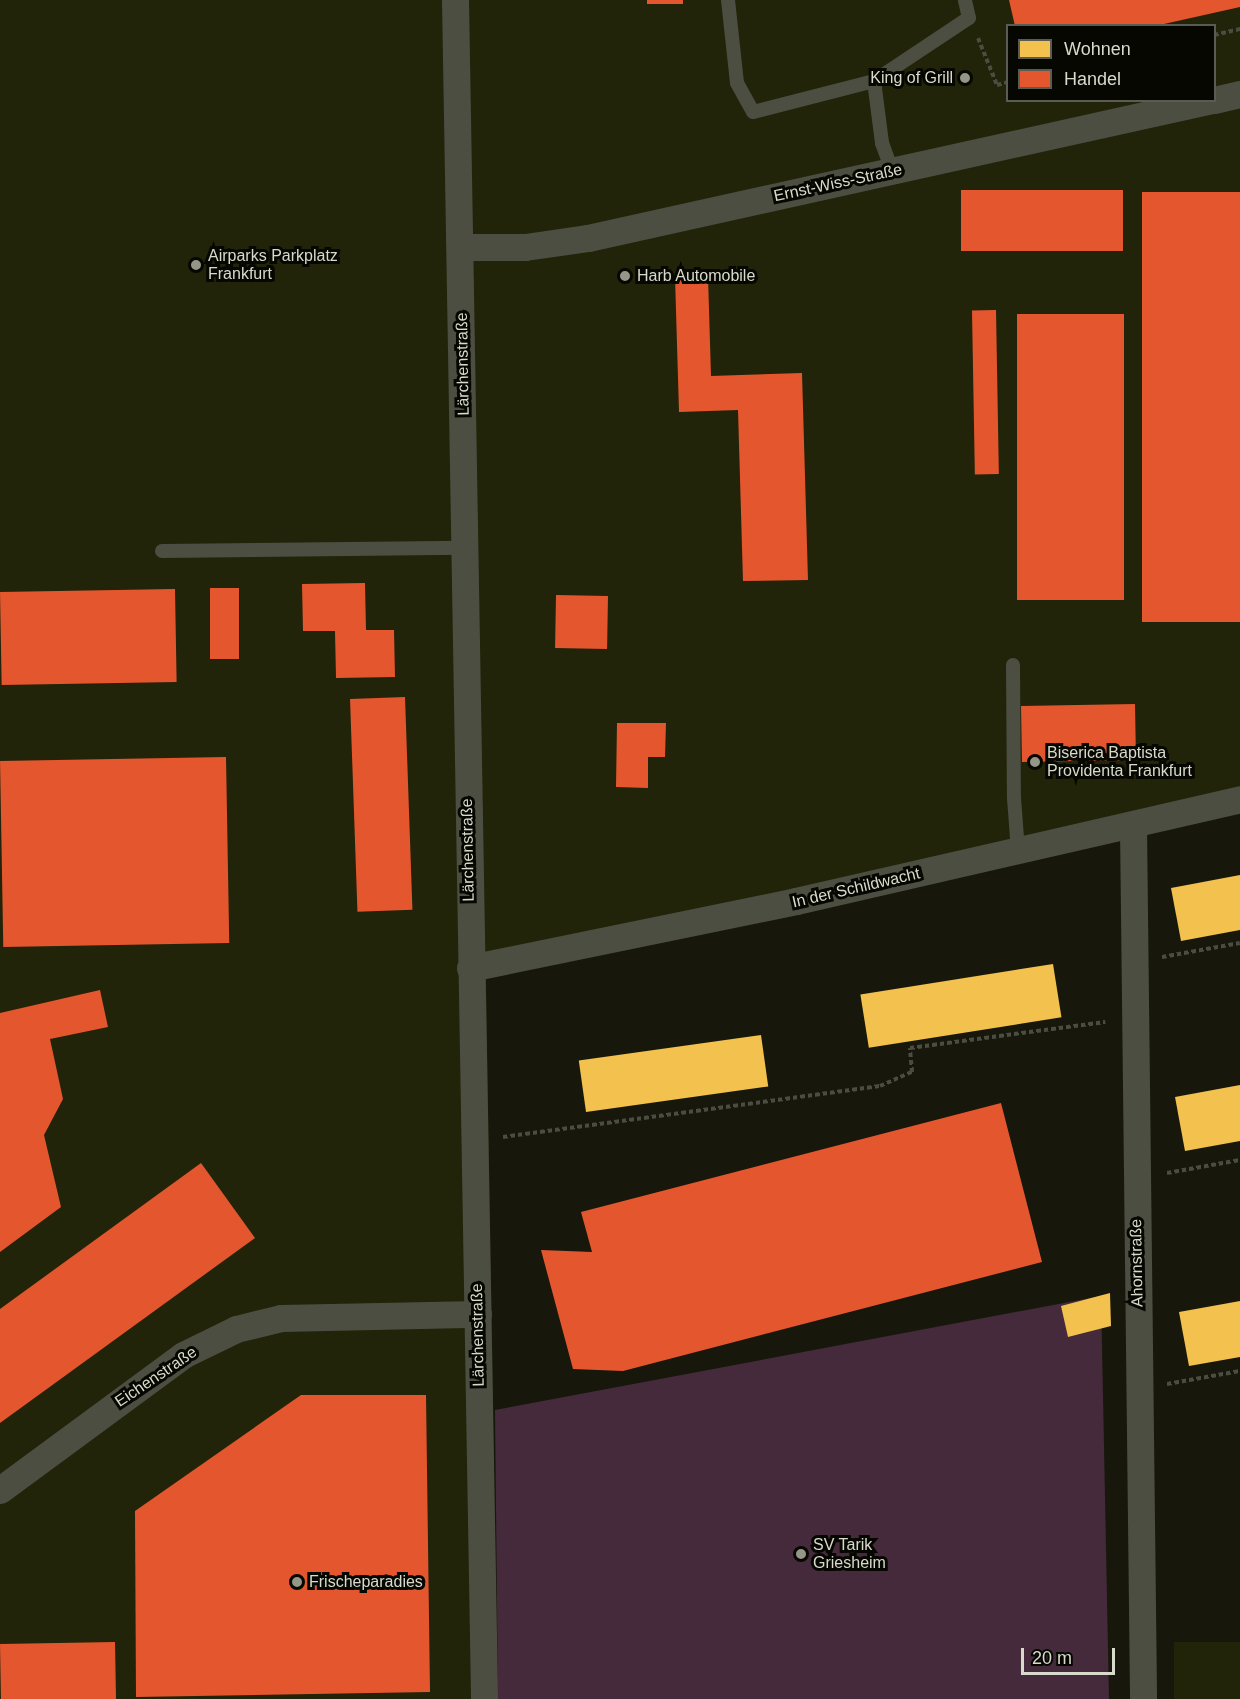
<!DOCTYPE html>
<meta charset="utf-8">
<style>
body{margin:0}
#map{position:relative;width:1240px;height:1699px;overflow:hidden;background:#17180b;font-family:Helvetica,sans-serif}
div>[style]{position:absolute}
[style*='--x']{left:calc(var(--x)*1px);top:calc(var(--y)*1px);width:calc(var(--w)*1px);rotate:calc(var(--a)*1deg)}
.built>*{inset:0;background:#212408;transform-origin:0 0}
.green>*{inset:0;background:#442a3b}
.homes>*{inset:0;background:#f2c14e;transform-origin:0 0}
.shops>*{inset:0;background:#e4572e;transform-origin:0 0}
.path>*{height:4px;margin-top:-2px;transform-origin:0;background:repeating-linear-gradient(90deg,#4c4d41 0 4.5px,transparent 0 7.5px)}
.service>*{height:14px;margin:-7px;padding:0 7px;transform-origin:7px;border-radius:7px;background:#4d4e42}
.minor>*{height:27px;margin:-13.5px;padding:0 13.5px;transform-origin:13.5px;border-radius:13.5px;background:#4d4e42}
.dots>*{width:16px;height:16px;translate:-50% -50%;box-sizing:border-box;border:3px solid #060701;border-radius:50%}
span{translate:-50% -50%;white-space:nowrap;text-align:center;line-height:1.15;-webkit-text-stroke:6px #060701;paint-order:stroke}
.poi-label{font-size:16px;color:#d8dacb}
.right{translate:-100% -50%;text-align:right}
.left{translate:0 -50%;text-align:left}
.street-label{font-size:16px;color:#d8dacb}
.legend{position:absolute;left:1006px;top:24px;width:210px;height:78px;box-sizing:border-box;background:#060701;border:2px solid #5a5b52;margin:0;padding:8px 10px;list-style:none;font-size:18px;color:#d8dacb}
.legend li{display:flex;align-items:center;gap:12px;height:30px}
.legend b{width:30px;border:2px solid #5a5b52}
.scale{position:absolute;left:1021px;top:1648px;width:94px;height:27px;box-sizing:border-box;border:3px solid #d8dacb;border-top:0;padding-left:8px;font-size:18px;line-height:21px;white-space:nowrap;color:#d8dacb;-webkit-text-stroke:4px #060701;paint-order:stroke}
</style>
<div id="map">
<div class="built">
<div style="clip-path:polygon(evenodd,0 0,1240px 0,1240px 788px,486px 974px,498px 1699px,0 1699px,0 0,1008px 26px,1214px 26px,1214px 100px,1008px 100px,1008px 26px)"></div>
<div style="left:1240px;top:1642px;width:57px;height:66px;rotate:90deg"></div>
</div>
<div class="green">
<div style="clip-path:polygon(1101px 1296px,1109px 1699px,498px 1699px,495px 1410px)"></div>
</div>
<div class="homes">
<div style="clip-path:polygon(1240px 875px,1240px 930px,1181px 941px,1171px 888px)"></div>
<div style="left:1053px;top:964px;width:54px;height:195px;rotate:81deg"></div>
<div style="left:761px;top:1035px;width:52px;height:184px;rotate:82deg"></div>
<div style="clip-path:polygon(1240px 1085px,1240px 1141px,1185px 1151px,1175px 1097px)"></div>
<div style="clip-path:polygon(1110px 1293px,1111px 1326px,1068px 1337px,1061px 1306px)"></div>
<div style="clip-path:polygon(1240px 1301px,1240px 1357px,1189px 1366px,1179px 1312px)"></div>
</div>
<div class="shops">
<div style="left:647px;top:0;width:36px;height:4px"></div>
<div style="clip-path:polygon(1009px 0,1240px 0,1240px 7px,1155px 26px,1015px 26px)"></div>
<div style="left:961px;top:190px;width:162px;height:61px"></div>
<div style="left:1240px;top:192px;width:430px;height:98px;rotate:90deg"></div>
<div style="clip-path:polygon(708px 276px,711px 376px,802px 373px,808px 580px,743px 581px,738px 410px,679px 412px,675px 277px)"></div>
<div style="left:996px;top:310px;width:164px;height:24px;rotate:89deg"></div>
<div style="left:1017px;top:314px;width:107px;height:286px"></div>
<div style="clip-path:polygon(365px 583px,366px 630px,394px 630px,395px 677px,336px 678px,335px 631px,303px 631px,302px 584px)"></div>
<div style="left:210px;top:588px;width:29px;height:71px"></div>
<div style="left:175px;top:589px;width:93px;height:175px;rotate:89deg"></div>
<div style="left:556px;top:595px;width:52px;height:53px;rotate:1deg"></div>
<div style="left:405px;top:697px;width:213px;height:55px;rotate:88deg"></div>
<div style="left:1135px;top:704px;width:56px;height:114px;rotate:89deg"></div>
<div style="clip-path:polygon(617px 723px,666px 723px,665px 757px,648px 757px,648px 788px,616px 787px)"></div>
<div style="left:226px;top:757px;width:186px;height:226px;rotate:89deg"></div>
<div style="clip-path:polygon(100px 990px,108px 1027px,50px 1039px,63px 1099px,44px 1135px,61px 1207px,0 1252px,0 1013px)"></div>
<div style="clip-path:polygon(1001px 1103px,1042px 1262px,623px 1371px,573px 1369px,541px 1250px,592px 1252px,581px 1212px)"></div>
<div style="clip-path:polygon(201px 1163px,255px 1238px,0 1423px,0 1309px)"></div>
<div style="clip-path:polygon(301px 1395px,426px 1395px,430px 1692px,136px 1697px,135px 1511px)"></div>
<div style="left:115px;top:1642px;width:57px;height:115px;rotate:89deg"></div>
</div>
<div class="path">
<div style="--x:1214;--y:35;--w:27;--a:-13"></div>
<div style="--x:978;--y:38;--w:51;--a:68"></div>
<div style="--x:997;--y:85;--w:11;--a:-15"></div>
<div style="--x:1162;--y:957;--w:79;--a:-10.2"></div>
<div style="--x:503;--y:1137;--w:380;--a:-7.7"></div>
<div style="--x:880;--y:1086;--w:35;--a:-24"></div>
<div style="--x:912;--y:1072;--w:24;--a:-95"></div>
<div style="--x:910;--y:1048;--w:197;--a:-7.6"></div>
<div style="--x:1167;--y:1173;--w:74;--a:-10.1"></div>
<div style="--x:1167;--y:1384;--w:74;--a:-10.1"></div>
</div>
<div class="service">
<div style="--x:728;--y:0;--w:83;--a:83.8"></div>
<div style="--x:737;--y:83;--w:33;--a:61"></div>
<div style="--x:753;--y:112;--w:125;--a:-14.4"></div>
<div style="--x:874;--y:81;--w:114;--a:-33.6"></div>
<div style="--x:969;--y:18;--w:18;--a:-103"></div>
<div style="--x:874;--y:81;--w:63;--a:82.6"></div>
<div style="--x:882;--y:143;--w:30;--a:70"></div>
<div style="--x:162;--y:551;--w:303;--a:-0.6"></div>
<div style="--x:1013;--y:665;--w:133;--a:89.6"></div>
<div style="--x:1014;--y:798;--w:53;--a:85.7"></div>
</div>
<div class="minor">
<div style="--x:455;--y:0;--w:1699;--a:89.02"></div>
<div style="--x:1214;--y:100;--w:27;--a:-13"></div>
<div style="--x:461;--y:247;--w:64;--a:0"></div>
<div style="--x:525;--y:247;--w:64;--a:-8.1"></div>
<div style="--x:588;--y:238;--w:639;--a:-12.47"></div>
<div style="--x:1133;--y:826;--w:873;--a:89.34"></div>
<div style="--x:470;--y:968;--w:333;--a:-11.6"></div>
<div style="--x:796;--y:901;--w:456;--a:-12.9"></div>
<div style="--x:0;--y:1490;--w:227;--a:-36.4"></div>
<div style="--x:183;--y:1355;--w:59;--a:-26.1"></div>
<div style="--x:236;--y:1329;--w:46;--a:-13.7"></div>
<div style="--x:281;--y:1318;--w:197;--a:-1.2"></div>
</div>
<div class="dots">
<div style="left:965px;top:78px;background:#949688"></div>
<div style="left:196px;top:265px;background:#949688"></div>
<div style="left:625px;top:276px;background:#949688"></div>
<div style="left:1035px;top:762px;background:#949688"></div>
<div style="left:801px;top:1554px;background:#949688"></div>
<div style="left:297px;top:1582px;background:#949688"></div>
</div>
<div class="poi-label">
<span class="right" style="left:953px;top:78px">King of Grill</span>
<span class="left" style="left:208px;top:265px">Airparks Parkplatz<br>Frankfurt</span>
<span class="left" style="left:637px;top:276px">Harb Automobile</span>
<span class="left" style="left:1047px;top:762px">Biserica Baptista<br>Providenta Frankfurt</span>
<span class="left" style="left:813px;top:1554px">SV Tarik<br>Griesheim</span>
<span class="left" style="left:309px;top:1582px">Frischeparadies</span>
</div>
<div class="street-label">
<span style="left:838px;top:183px;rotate:-12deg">Ernst-Wiss-Straße</span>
<span style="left:463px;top:364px;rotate:-91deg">Lärchenstraße</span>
<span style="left:468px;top:850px;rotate:-91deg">Lärchenstraße</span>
<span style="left:856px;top:888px;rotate:-13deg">In der Schildwacht</span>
<span style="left:1137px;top:1263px;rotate:-91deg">Ahornstraße</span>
<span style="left:478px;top:1335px;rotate:-91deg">Lärchenstraße</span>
<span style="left:156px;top:1377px;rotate:-34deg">Eichenstraße</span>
</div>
<ul class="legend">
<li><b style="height:16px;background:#f2c14e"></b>Wohnen</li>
<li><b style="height:16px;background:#e4572e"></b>Handel</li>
</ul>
<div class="scale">20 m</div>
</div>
